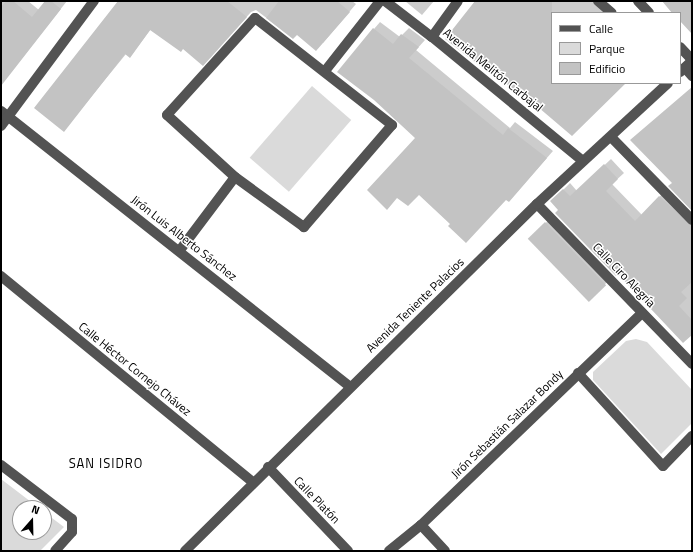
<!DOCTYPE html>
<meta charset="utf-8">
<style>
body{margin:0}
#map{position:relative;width:693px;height:552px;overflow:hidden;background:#fff;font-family:"Titillium Web",sans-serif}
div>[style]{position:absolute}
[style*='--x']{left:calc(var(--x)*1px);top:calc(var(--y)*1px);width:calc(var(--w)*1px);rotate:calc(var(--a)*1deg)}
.green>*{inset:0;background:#dadada;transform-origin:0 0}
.shadow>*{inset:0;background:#0003;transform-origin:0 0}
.building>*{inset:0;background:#c3c3c3;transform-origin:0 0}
.minor>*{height:10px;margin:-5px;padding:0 5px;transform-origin:5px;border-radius:5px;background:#535353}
span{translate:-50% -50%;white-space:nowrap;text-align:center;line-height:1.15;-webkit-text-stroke:3px #fff;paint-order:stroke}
.street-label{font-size:12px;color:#000}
.neighbourhood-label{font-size:13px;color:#000;letter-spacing:1px}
.frame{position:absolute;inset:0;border:2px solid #000;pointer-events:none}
.legend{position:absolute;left:551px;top:12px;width:130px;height:72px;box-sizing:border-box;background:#fff;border:1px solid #999;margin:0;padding:5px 7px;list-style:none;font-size:12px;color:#000}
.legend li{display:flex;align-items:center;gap:8px;height:20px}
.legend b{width:20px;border:1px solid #999}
.north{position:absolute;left:12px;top:500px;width:40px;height:40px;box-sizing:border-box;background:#fff;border:1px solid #999;border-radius:50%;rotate:20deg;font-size:11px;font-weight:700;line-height:16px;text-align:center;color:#000}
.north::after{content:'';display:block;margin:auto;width:14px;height:18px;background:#000;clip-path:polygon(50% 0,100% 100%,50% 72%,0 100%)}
</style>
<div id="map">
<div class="green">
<div style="left:312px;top:86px;width:52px;height:95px;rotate:41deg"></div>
<div style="clip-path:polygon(636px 339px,647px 342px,692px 390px,692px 423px,661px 454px,593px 380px,593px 372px,626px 341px)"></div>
<div style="clip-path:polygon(1px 479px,39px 508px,20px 508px,20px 532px,44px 532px,44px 512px,64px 527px,40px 551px,1px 551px)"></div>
</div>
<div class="shadow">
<div style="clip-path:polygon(1px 1px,28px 1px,39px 10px,46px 1px,67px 1px,4px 81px,1px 79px)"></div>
<div style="clip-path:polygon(121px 1px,352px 1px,356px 4px,323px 43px,297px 34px,293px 38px,256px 10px,251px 12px,210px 58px,183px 48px,151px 29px,130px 57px,126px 54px,64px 130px)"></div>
<div style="clip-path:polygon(405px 1px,434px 1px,422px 15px)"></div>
<div style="clip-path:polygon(476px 1px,599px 1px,618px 13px,552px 13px,552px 83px,623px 83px,518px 89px)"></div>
<div style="clip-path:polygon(380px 22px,400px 37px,409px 28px,425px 40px,416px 50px,510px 128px,515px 122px,553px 151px,509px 201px,506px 199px,452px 224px,374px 29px)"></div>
<div style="clip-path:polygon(611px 159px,624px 173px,612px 184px,642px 215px,666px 190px,692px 217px,692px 334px,559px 209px,558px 195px,570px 183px,577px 191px)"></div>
<div style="left:551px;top:218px;width:85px;height:30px;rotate:46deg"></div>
</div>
<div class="building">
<div style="clip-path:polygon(6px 1px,13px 1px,32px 17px,45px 1px,51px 1px,61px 9px,1px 86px,1px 7px)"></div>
<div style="clip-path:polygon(118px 1px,227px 1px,247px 17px,203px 66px,183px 49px,181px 52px,150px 30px,130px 58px,125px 54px,64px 132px,34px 108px)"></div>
<div style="clip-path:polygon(279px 1px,337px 1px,350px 12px,316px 51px,297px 35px,293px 39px,266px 18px)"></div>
<div style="clip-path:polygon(475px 1px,552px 1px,552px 83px,626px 83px,572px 136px,518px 90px,517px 92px,487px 68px,485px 70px,445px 39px)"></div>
<div style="clip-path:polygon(662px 1px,692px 1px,692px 34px,680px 21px,680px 13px,672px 13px)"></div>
<div style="clip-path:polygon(373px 28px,393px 44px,401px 34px,419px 47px,409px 58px,503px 135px,508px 128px,547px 158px,509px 202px,506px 200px,466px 243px,448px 226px,450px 224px,419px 195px,408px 206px,397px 198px,387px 210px,367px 190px,415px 138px,374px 100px,337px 72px)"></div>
<div style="clip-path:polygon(692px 87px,692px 211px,668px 186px,672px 183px,630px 140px)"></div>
<div style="clip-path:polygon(604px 164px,618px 179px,606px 191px,635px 221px,659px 196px,692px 226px,692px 282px,681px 292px,687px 298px,679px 306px,692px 320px,692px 335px,683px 343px,618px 274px,616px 276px,555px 213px,558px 210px,550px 201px,563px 189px,570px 196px)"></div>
<div style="left:545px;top:222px;width:88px;height:24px;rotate:46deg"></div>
</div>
<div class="minor">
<div style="--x:385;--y:1;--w:59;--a:37.5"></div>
<div style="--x:432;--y:37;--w:195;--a:39.4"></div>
<div style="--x:598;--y:1;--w:18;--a:41"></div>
<div style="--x:638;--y:1;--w:16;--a:47"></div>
<div style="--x:255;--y:18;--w:174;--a:38"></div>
<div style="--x:392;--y:125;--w:135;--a:130.8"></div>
<div style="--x:304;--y:227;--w:85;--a:-144.1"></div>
<div style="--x:235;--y:177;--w:92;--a:-137.6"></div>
<div style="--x:167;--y:115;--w:131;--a:-47.8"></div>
<div style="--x:432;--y:37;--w:44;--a:-54.2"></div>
<div style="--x:680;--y:47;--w:18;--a:47"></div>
<div style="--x:685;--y:68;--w:11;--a:49"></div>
<div style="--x:325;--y:71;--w:89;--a:-51.8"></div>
<div style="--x:680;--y:72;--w:16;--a:-43"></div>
<div style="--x:1;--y:111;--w:445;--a:38.3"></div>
<div style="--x:1;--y:126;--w:156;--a:-53.4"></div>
<div style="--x:611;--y:137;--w:116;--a:45.7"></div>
<div style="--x:537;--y:204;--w:223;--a:45.9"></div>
<div style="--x:180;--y:250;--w:91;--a:-53"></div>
<div style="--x:1;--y:276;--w:325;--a:39.3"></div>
<div style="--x:578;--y:373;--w:126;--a:47.6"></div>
<div style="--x:663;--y:466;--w:42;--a:-46"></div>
<div style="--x:1;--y:465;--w:89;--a:37.3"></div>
<div style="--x:72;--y:519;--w:13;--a:90"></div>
<div style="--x:72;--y:532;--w:25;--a:132"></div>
<div style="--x:268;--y:467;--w:116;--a:46.4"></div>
<div style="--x:421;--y:525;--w:35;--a:47"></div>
<div style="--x:185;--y:551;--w:494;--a:-44.6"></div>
<div style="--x:537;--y:204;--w:178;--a:-42.7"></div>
<div style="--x:389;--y:551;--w:41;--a:-39.1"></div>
<div style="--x:421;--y:525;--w:306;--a:-43.8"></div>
</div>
<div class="street-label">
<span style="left:493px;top:70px;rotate:39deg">Avenida Melitón Carbajal</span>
<span style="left:184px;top:238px;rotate:38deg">Jirón Luis Alberto Sánchez</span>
<span style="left:624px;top:275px;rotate:46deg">Calle Ciro Alegría</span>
<span style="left:415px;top:305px;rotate:-44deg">Avenida Teniente Palacios</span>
<span style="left:135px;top:369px;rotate:39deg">Calle Héctor Cornejo Chávez</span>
<span style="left:507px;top:424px;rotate:-44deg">Jirón Sebastián Salazar Bondy</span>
<span style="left:317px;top:500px;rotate:46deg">Calle Platón</span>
</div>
<div class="neighbourhood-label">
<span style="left:106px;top:463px">SAN ISIDRO</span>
</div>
<div class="frame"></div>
<ul class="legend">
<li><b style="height:5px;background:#535353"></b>Calle</li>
<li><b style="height:11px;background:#dadada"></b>Parque</li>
<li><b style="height:11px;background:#c3c3c3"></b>Edificio</li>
</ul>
<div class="north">N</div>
</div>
